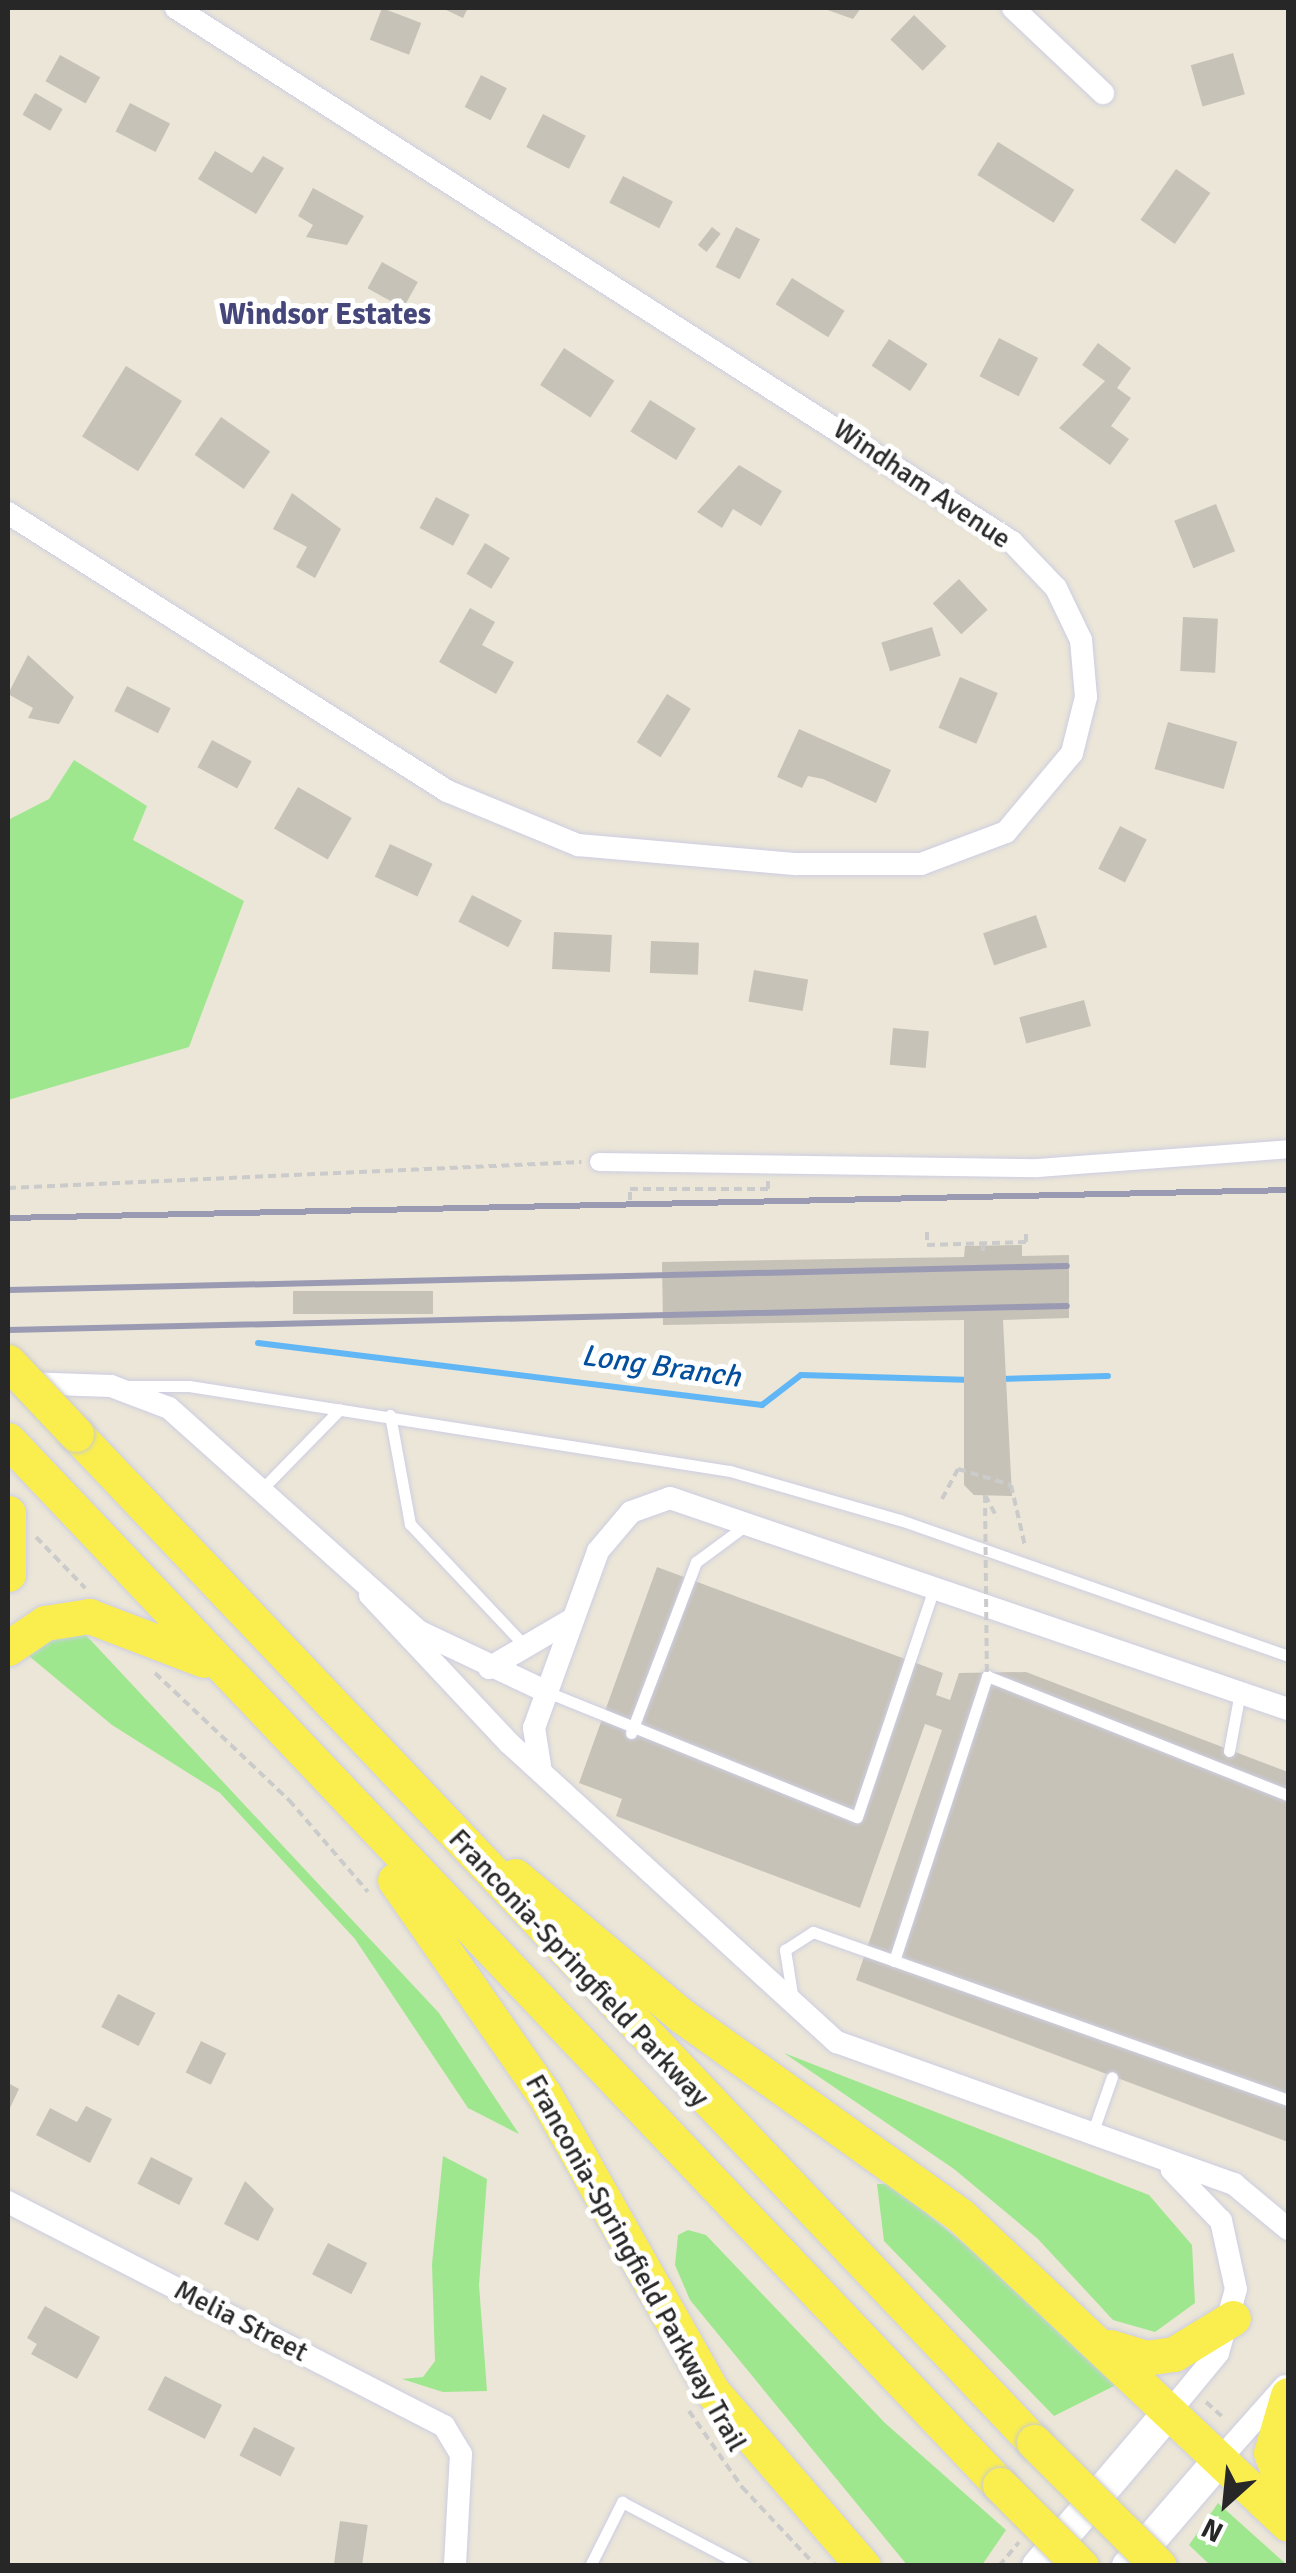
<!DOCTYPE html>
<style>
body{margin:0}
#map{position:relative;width:1296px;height:2573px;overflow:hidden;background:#ebe6d7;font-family:Signika,sans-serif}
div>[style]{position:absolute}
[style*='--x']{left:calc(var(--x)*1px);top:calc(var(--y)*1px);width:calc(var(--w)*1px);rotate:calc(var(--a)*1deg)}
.green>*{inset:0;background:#9fe78f}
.stream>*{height:6px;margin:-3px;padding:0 3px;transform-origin:3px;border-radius:3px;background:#61b6f6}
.building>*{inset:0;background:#c6c2b7;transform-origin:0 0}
.path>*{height:4px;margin-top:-2px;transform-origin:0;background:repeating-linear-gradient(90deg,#cbcbcb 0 8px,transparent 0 13px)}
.roads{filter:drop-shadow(0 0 2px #cdcde2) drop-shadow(0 0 2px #cdcde2)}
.service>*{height:11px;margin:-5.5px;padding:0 5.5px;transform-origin:5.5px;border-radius:5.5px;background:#fff}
.pedestrian>*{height:18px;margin:-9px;padding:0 9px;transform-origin:9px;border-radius:9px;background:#fff}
.minor>*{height:22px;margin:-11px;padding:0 11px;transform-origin:11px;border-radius:11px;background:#fff}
.secondary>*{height:32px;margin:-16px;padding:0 16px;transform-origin:16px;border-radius:16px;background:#fff}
.primary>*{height:35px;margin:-17.5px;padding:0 17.5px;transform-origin:17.5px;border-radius:17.5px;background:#faee4e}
.rail>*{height:6px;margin:-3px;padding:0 3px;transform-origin:3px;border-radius:3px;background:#9b9ab3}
.path-bridge>*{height:4px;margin-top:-2px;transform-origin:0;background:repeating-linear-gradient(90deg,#cbcbcb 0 8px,transparent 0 13px)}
.bridges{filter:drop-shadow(0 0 2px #cbcbcb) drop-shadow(0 0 2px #cbcbcb)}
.primary-bridge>*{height:35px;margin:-17.5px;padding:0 17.5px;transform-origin:17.5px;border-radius:17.5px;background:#faee4e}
span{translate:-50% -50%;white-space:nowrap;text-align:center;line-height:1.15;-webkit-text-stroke:10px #fff;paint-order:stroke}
.street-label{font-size:28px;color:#272727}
.neighbourhood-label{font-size:30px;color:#45467a;font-weight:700}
.water-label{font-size:30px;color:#04509e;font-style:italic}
.frame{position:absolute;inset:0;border:10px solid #272727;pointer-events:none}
.north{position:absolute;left:1176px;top:2453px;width:100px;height:100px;-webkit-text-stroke:8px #fff;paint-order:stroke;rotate:207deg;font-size:28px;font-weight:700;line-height:40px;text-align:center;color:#272727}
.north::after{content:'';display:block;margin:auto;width:35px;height:45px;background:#272727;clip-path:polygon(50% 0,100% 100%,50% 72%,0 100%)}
</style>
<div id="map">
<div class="green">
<div style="clip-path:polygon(74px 760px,147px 806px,133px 840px,244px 901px,189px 1047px,8px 1100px,8px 820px,49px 799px)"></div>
<div style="clip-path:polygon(69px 1617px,439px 2013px,519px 2134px,468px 2108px,355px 1939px,220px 1793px,112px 1725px,29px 1656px)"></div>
<div style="clip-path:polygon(784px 2053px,1149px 2195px,1192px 2245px,1195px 2303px,1155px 2332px,1113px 2320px,1038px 2239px,954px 2169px)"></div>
<div style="clip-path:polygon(443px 2156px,487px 2179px,479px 2285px,487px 2391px,443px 2392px,402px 2379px,423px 2377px,435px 2361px,432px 2264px)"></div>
<div style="clip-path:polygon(877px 2184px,890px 2184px,1023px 2291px,1116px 2385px,1054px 2416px,884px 2241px)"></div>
<div style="clip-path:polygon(688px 2230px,706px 2235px,885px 2423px,1006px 2530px,982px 2565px,907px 2565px,690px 2300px,675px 2265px,678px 2235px)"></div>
<div style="clip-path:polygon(1218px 2503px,1287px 2565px,1210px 2565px,1189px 2545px)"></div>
</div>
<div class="stream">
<div style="--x:258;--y:1343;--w:508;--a:7.01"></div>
<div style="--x:762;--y:1405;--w:49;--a:-37.6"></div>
<div style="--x:801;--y:1375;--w:171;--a:1.7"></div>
<div style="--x:1000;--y:1379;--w:108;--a:-1.6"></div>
</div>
<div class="building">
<div style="left:382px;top:8px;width:42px;height:34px;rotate:21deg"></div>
<div style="clip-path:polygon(442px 8px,468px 8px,463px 18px)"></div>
<div style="clip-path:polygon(822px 8px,861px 8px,853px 19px)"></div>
<div style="left:914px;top:15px;width:45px;height:34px;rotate:44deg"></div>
<div style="left:1233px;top:53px;width:43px;height:44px;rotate:74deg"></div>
<div style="left:60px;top:55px;width:46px;height:30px;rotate:29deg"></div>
<div style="left:481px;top:75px;width:29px;height:36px;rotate:27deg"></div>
<div style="left:35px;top:93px;width:32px;height:25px;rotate:30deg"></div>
<div style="left:130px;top:103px;width:45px;height:32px;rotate:27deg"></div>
<div style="left:543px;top:114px;width:48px;height:37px;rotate:27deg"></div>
<div style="left:998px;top:142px;width:90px;height:39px;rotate:32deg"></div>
<div style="clip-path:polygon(215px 151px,252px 173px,263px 156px,284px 168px,256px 214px,198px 179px)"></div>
<div style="left:1176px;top:169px;width:42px;height:62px;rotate:35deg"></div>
<div style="left:623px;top:176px;width:56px;height:30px;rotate:27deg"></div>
<div style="clip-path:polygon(313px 188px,364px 216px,347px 245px,306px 237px,313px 225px,298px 216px)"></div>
<div style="left:712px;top:227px;width:11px;height:23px;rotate:38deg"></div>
<div style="left:736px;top:227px;width:27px;height:45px;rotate:27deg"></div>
<div style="left:382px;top:262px;width:41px;height:30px;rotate:29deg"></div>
<div style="left:792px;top:278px;width:62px;height:31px;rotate:32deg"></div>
<div style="left:999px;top:338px;width:44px;height:43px;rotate:27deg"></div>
<div style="left:889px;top:339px;width:46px;height:32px;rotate:33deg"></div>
<div style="clip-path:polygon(1098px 343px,1131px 368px,1117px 388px,1131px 398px,1111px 426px,1129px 439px,1110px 465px,1059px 428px,1105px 381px,1082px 365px)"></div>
<div style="left:564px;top:348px;width:60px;height:44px;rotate:33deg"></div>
<div style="left:126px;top:366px;width:66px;height:83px;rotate:32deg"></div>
<div style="left:650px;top:400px;width:54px;height:37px;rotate:32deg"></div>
<div style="left:221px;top:417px;width:60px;height:46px;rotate:35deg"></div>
<div style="clip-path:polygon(739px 465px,782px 491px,761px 526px,733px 509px,722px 528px,697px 512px)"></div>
<div style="clip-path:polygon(292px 493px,341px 529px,315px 578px,296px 567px,307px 547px,273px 529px)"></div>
<div style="left:436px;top:497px;width:38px;height:35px;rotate:28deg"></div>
<div style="left:1216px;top:504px;width:51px;height:45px;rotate:68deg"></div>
<div style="left:485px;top:543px;width:29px;height:36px;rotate:31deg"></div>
<div style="left:959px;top:579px;width:42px;height:36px;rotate:47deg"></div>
<div style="clip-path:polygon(470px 608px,495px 622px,482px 645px,514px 662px,496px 694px,439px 662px)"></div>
<div style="left:1183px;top:617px;width:35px;height:54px;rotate:3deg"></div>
<div style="left:932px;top:627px;width:30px;height:53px;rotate:73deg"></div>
<div style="clip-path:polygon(28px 655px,74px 697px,59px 724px,28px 718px,33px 708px,8px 694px)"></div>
<div style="left:960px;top:677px;width:41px;height:55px;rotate:23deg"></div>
<div style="left:127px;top:686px;width:49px;height:28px;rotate:27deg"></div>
<div style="left:667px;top:694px;width:28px;height:57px;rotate:32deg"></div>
<div style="left:1168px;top:722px;width:72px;height:49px;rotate:16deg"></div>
<div style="clip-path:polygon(799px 729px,891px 770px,876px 803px,823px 779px,808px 776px,802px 788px,777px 777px)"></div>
<div style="left:212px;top:740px;width:45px;height:31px;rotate:28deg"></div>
<div style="left:298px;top:787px;width:62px;height:48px;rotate:30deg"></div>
<div style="left:1120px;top:826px;width:30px;height:48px;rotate:27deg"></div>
<div style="left:390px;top:844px;width:47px;height:36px;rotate:25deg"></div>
<div style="left:472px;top:895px;width:56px;height:30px;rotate:27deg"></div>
<div style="left:1036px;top:915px;width:34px;height:56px;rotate:71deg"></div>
<div style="left:554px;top:932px;width:58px;height:37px;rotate:3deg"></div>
<div style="left:651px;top:941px;width:48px;height:32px;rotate:2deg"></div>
<div style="left:754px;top:970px;width:55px;height:32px;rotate:10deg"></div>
<div style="left:1084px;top:1000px;width:27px;height:67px;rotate:75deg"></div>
<div style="left:893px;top:1028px;width:36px;height:37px;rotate:5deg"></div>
<div style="clip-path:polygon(1022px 1245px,1022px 1256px,1069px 1255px,1069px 1318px,1003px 1320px,1012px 1496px,974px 1495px,964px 1485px,964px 1320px,663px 1325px,662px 1262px,964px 1257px,965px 1246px)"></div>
<div style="left:433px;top:1291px;width:23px;height:140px;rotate:90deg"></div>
<div style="clip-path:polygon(657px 1567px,943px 1673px,936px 1695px,950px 1700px,959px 1673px,1026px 1672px,1288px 1772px,1288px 2142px,856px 1980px,942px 1730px,925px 1724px,860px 1908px,616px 1816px,622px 1799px,579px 1783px)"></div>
<div style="left:118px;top:1994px;width:42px;height:37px;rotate:27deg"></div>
<div style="left:201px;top:2041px;width:28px;height:35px;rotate:26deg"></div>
<div style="clip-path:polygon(8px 2083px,19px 2089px,8px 2112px)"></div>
<div style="clip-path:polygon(86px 2106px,112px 2119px,90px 2163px,36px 2135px,50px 2108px,77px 2122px)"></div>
<div style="left:151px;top:2157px;width:47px;height:30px;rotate:27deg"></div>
<div style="clip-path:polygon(245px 2181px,274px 2209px,258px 2241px,224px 2224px)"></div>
<div style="left:328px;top:2243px;width:44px;height:35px;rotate:27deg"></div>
<div style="clip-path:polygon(45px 2306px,100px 2337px,77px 2379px,31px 2354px,37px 2344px,27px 2338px)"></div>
<div style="left:165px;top:2376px;width:64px;height:38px;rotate:27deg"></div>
<div style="left:254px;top:2427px;width:46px;height:32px;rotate:27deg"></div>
<div style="left:340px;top:2521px;width:28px;height:46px;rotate:8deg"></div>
</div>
<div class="path">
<div style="--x:8;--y:1188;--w:574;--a:-2.6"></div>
<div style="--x:630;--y:1200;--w:11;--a:-90"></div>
<div style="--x:630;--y:1189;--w:138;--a:0"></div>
<div style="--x:768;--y:1189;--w:8;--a:-90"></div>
<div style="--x:927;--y:1232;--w:13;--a:90"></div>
<div style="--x:927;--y:1245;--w:99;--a:-1.7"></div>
<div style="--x:1026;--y:1242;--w:12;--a:-90"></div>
<div style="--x:983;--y:1243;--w:11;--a:90"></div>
<div style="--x:985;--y:1495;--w:26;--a:62"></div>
<div style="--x:942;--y:1499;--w:34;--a:-62"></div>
<div style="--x:958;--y:1469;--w:55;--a:16.8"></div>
<div style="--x:1011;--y:1485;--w:63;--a:77.1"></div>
<div style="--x:36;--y:1537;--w:71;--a:46.1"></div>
<div style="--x:155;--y:1673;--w:185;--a:43.5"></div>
<div style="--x:289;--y:1800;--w:121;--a:49.3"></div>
<div style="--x:1206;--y:2402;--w:25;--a:42"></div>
<div style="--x:689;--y:2411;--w:93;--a:55.1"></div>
<div style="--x:742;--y:2487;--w:108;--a:46.9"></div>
<div style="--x:999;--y:2566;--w:31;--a:-50"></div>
</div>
<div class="roads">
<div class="service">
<div style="--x:130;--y:1386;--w:59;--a:0"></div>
<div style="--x:189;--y:1386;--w:548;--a:8.93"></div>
<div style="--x:730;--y:1471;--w:177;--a:16.1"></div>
<div style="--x:900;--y:1520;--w:411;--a:19.3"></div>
<div style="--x:390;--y:1415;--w:111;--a:79.6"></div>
<div style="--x:410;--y:1524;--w:170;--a:46.7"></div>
<div style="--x:261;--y:1490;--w:113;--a:-45.7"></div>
<div style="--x:547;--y:1692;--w:334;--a:22"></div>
<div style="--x:857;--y:1817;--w:245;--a:-71.4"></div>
<div style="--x:631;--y:1733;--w:183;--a:-69.2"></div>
<div style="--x:696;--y:1562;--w:62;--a:-36.5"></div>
<div style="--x:1229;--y:1751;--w:60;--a:-79.4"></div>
<div style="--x:894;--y:1961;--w:300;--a:-71.9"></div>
<div style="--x:987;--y:1676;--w:324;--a:21.6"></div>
<div style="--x:792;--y:1994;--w:45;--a:-99"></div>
<div style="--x:785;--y:1950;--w:33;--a:-33"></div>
<div style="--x:813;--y:1932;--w:504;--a:19.48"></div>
<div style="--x:1092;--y:2134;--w:60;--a:-70.7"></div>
<div style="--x:590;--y:2566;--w:72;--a:-63.4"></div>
<div style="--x:622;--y:2502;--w:138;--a:27.7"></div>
</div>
<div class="pedestrian">
<div style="--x:599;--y:1162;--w:439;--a:0.8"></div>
<div style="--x:1038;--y:1168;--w:251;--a:-4.3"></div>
</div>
<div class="minor">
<div style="--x:1013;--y:8;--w:124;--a:43.4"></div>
<div style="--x:8;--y:513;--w:520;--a:32.34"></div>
<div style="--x:447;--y:791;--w:142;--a:22.4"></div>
<div style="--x:578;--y:845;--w:220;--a:5"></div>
<div style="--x:797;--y:864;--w:124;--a:0"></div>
<div style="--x:921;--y:864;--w:91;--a:-20.6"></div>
<div style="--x:1006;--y:832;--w:103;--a:-50.1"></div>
<div style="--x:1072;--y:753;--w:58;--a:-76"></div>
<div style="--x:1086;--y:697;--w:57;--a:-95"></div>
<div style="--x:1081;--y:640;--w:58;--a:-115.7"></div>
<div style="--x:1056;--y:588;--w:64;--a:-133.7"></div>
<div style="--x:1012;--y:542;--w:992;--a:-147.43"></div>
<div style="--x:25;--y:1383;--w:86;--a:2"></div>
<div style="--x:111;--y:1386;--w:62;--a:20.8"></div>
<div style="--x:169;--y:1408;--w:334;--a:41.8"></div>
<div style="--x:418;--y:1631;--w:143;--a:25.3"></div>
<div style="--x:370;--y:1595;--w:203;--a:46.8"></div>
<div style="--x:509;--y:1743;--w:444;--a:42.4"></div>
<div style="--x:837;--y:2042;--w:422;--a:19.7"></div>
<div style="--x:1234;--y:2184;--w:70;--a:39.8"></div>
<div style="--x:489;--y:1668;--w:97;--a:-30.3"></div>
<div style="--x:541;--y:1772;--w:45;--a:-99"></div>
<div style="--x:534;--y:1728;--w:188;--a:-70.1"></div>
<div style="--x:598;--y:1551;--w:51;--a:-49.8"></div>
<div style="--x:631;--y:1512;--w:41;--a:-19.7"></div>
<div style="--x:670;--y:1498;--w:653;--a:18.85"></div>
<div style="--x:8;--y:2202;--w:490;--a:27.2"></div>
<div style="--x:444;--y:2426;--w:33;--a:59"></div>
<div style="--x:461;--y:2454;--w:112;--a:93.1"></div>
<div style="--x:1171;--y:2410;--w:74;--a:-50.5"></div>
<div style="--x:1218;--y:2353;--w:66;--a:-74.3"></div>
<div style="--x:1236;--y:2289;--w:70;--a:-102.4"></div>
<div style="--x:1221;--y:2221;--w:71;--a:-133.9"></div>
<div style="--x:1221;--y:2458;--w:96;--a:-48.4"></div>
</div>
<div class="secondary">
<div style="--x:1038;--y:2566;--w:205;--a:-49.6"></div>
<div style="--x:1128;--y:2566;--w:143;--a:-49.3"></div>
</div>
<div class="primary">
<div style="--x:76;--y:1434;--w:1391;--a:46.46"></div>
<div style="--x:8;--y:1440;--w:1441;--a:46.49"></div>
<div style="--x:8;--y:1513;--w:61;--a:90"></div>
<div style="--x:8;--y:1648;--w:45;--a:-34"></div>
<div style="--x:45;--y:1623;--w:45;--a:-9"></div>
<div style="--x:89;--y:1616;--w:123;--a:20.9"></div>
<div style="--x:515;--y:1876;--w:218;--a:40"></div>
<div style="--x:682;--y:2016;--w:343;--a:35.6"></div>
<div style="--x:961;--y:2216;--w:449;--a:43.3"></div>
<div style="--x:395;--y:1880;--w:261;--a:55.2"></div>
<div style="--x:544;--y:2094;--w:341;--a:60.5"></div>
<div style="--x:712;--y:2391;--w:231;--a:49.2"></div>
<div style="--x:1110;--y:2347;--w:37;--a:17"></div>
<div style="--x:1145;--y:2358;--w:29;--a:-8"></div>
<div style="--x:1174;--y:2354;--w:69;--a:-31.4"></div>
<div style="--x:1288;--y:2395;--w:60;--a:106.3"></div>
<div style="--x:1271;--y:2453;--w:48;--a:69.3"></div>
</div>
</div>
<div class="rail">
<div style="--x:8;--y:1218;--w:1280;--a:-1.25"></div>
<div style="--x:8;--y:1290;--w:1059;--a:-1.3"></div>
<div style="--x:8;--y:1330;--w:1059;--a:-1.3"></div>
</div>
<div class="path-bridge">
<div style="--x:985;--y:1495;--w:181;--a:89.4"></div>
</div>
<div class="bridges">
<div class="primary-bridge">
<div style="--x:8;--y:1362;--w:99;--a:46.6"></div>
<div style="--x:1034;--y:2442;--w:176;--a:44.8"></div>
<div style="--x:1000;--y:2485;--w:115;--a:45"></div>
</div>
</div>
<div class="street-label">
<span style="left:922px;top:484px;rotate:34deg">Windham Avenue</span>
<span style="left:579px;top:1968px;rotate:47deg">Franconia-Springfield Parkway</span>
<span style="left:636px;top:2263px;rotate:61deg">Franconia-Springfield Parkway Trail</span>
<span style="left:241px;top:2321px;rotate:27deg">Melia Street</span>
</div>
<div class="neighbourhood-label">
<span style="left:325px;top:315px">Windsor Estates</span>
</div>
<div class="water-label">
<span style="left:661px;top:1367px;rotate:8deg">Long Branch</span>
</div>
<div class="frame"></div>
<div class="north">N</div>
</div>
